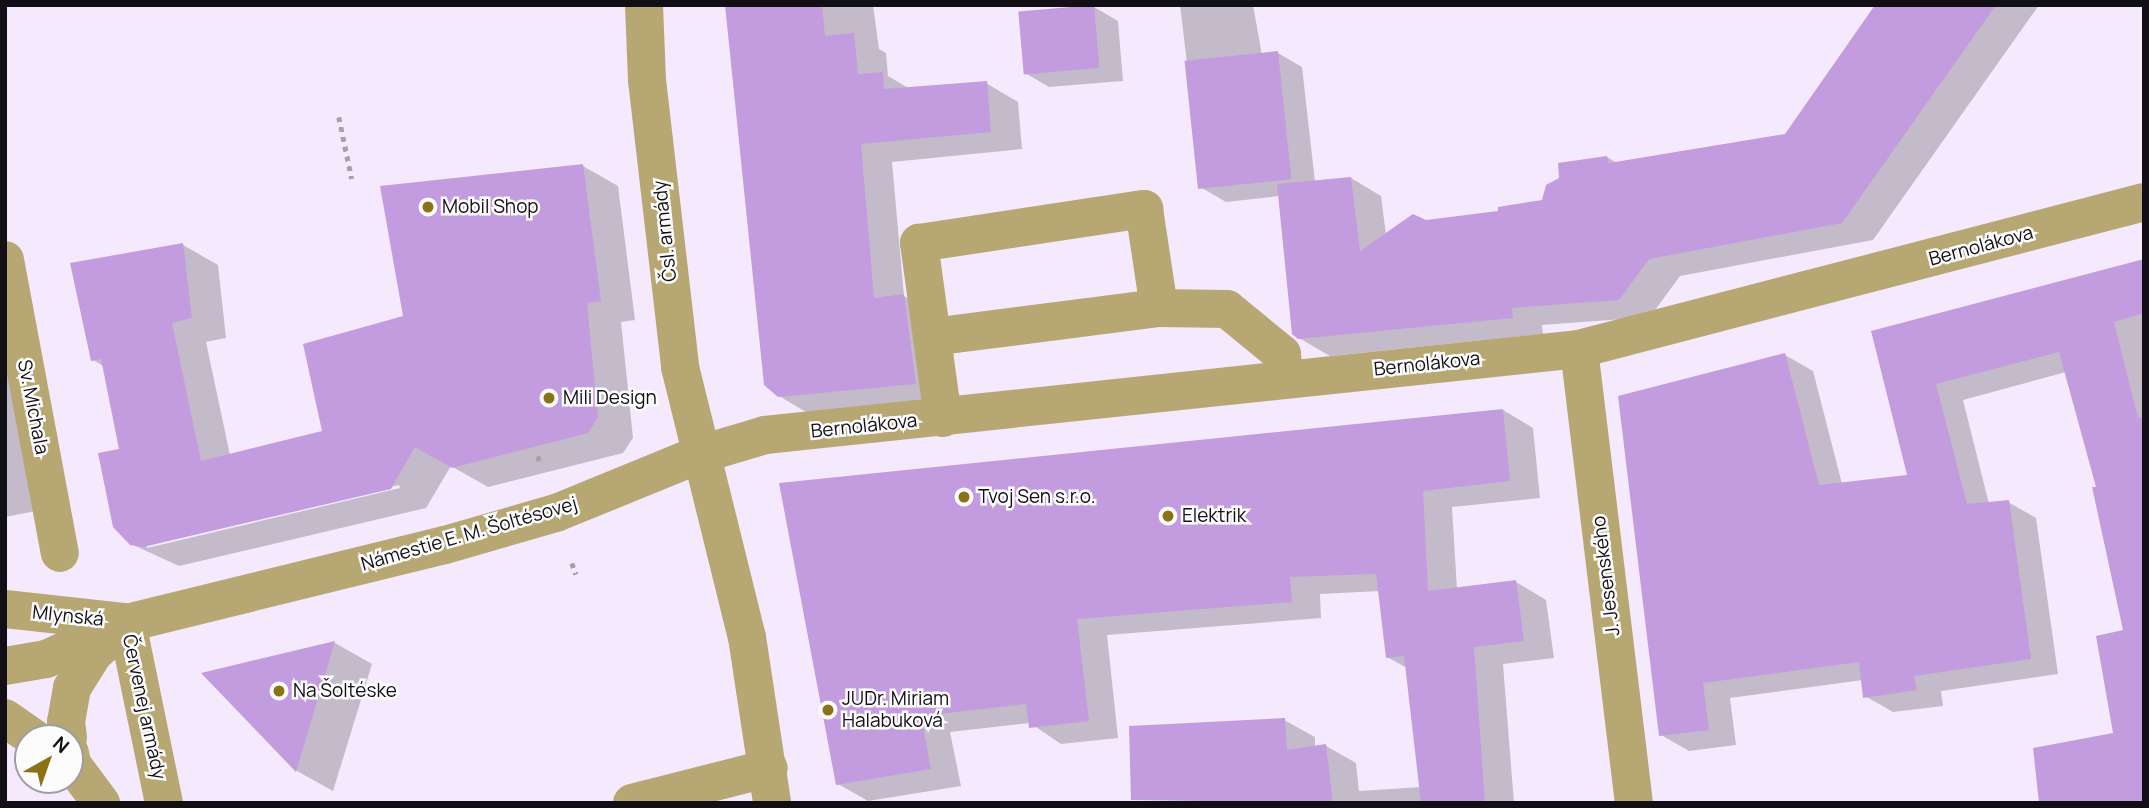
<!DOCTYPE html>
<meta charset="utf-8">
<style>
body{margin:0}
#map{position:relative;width:2149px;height:808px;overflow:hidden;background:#f5eafd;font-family:Manrope,sans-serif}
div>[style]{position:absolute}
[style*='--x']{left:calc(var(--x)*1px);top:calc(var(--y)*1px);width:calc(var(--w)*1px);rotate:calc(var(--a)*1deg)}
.shadow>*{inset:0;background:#0003}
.building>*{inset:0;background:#c39cdf;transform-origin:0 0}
.path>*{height:4.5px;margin-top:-2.25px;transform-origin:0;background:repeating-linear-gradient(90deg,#a89fae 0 5px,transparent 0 10px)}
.minor>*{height:38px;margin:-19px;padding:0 19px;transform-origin:19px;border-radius:19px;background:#b7a873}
.dots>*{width:19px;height:19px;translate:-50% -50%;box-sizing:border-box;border:4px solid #fcfcfc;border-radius:50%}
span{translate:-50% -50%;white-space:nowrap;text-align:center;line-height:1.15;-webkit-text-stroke:5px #fcfcfc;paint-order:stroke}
.poi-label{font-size:19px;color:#120e15}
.left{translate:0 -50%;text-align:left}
.street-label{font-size:19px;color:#120e15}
.frame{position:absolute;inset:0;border:7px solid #120e15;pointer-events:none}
.north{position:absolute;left:14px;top:724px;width:70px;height:70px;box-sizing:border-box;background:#fcfcfc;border:2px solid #9e9da0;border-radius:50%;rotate:40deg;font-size:19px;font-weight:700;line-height:28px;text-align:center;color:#120e15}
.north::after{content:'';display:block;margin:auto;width:24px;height:32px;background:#8a7317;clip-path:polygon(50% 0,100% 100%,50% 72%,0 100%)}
</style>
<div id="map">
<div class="shadow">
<div style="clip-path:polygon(728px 5px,873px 5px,879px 49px,886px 53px,888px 76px,910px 89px,986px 83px,1018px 102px,1022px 149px,892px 162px,904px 296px,936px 314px,947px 402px,811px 415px,779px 396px)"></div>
<div style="clip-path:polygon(1180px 5px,1253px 5px,1262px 55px,1278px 53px,1302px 67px,1315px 182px,1351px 178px,1381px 196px,1386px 235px,1425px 222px,1500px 213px,1544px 201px,1607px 157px,1617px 163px,1786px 136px,1877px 5px,2039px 5px,1873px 240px,1680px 276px,1650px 317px,1542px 325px,1543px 334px,1330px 356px,1299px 338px,1280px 196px,1226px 202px,1202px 188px)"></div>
<div style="clip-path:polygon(1094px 7px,1118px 21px,1123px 81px,1049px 87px,1025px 73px)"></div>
<div style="clip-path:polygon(evenodd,583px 166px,618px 186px,635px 320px,621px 322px,633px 438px,623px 453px,488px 487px,451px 466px,426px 508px,179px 566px,131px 544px,121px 450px,105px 367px,93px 360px,183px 245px,218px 265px,226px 338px,206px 342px,230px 455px,325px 433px,405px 317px,583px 166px,399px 485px,400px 488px,147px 548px,147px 544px,399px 485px)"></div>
<div style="clip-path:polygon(2144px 261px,2144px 803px,2115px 734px,2125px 632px,2098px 488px,2066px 372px,1963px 400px,1989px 504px,2008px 502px,2036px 518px,2058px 674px,1941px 691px,1943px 706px,1893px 712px,1865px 696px,1863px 680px,1730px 698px,1736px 745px,1689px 751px,1661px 735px,1785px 355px,1813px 371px,1842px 484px,1909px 476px,1873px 332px)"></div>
<div style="clip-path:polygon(5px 317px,46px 509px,5px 517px)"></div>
<div style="clip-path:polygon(1503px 410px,1533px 428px,1540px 498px,1452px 507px,1457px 589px,1516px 582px,1546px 600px,1554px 658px,1503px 664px,1514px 803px,1133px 799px,1284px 720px,1315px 737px,1315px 747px,1326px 746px,1356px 763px,1359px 791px,1421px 787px,1407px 668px,1387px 657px,1380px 591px,1320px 594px,1321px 618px,1107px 635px,1118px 738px,1061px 744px,1030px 723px,950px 732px,961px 786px,868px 801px,838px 784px,781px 485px)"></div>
<div style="clip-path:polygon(335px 643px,372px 664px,333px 791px,297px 771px,204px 674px)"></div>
</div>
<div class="building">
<div style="clip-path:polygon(725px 5px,822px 5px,825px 36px,854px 33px,858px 74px,883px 72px,884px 89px,987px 81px,991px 132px,861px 144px,874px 298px,904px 294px,916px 384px,778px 397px,764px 385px)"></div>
<div style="left:1094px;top:5px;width:63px;height:76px;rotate:85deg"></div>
<div style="clip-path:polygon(1875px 5px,1996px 5px,1842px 223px,1649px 259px,1619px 300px,1512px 308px,1513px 318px,1298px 339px,1292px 334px,1277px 184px,1351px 177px,1360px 251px,1413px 214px,1426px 220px,1498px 211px,1498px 207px,1542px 200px,1546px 185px,1559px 178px,1558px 163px,1607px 156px,1609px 163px,1785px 134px)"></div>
<div style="left:1278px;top:51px;width:129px;height:94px;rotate:84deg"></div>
<div style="clip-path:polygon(583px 164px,601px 301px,587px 303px,598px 417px,588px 433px,452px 468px,415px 447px,391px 489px,143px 547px,130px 545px,113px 527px,98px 453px,119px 449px,101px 359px,91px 361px,70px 263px,183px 243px,192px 318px,172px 323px,201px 461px,322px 431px,303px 344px,403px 316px,380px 186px)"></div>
<div style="clip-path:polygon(2144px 259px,2144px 313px,2114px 322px,2138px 418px,2144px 417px,2144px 803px,2039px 803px,2033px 748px,2113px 733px,2096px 636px,2123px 630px,2092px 487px,2096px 487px,2059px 352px,1936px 384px,1967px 504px,2009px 500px,2031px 659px,1914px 676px,1917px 690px,1863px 698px,1859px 662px,1703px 683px,1709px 730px,1659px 736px,1618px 396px,1785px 353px,1819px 485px,1907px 475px,1871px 331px)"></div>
<div style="clip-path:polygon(1503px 409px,1510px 481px,1423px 491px,1428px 591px,1516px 580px,1524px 641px,1474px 647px,1485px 803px,1421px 803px,1404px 656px,1386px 658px,1376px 574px,1290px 577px,1292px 602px,1077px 619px,1089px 721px,1029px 728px,1026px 704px,921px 716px,931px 769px,836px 785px,779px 483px)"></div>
<div style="clip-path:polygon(335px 641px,296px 772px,201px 673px)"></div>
<div style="clip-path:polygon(1285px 718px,1287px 750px,1326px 744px,1333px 803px,1131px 800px,1129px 726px)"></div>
</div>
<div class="path">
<div style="--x:339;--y:117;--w:63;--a:78.2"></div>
<div style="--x:538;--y:456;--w:7;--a:74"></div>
<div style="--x:572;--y:563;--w:12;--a:70"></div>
</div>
<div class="minor">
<div style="--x:644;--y:5;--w:75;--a:87.7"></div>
<div style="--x:647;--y:80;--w:289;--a:83.4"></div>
<div style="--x:680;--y:367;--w:278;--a:76.1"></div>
<div style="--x:747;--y:637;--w:168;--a:81.4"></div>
<div style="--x:5;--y:260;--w:298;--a:79.4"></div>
<div style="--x:932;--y:337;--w:229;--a:-7.3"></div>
<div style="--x:1159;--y:308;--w:68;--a:0.8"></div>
<div style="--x:1227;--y:309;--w:71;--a:39.3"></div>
<div style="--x:1282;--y:354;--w:25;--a:85"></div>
<div style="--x:1579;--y:349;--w:457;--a:83.1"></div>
<div style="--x:943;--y:418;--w:177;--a:-97.8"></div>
<div style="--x:919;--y:243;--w:228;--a:-8.6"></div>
<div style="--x:1144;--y:209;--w:100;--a:81.4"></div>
<div style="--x:5;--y:609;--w:121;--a:6.2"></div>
<div style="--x:127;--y:623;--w:184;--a:78.4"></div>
<div style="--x:5;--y:666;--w:42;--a:-9.7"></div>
<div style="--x:46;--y:659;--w:89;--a:-24"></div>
<div style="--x:127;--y:623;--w:327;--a:-13.8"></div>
<div style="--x:445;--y:545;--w:116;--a:-16.1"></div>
<div style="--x:556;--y:513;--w:153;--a:-22.2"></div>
<div style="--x:698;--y:455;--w:70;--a:-16.6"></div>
<div style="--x:765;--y:435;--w:819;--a:-6.03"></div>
<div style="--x:1579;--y:349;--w:584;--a:-14.58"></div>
<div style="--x:5;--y:718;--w:35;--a:35"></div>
<div style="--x:68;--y:738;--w:16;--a:-97"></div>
<div style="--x:66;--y:722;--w:35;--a:-80"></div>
<div style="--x:72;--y:688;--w:40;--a:-58"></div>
<div style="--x:93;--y:654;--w:30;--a:-42"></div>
<div style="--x:70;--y:753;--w:11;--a:80"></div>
<div style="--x:72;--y:764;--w:49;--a:53.4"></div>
<div style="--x:632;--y:803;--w:141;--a:-14.3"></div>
</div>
<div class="dots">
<div style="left:428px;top:207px;background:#8a7317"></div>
<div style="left:549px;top:398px;background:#8a7317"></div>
<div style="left:964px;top:497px;background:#8a7317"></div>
<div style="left:1168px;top:516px;background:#8a7317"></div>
<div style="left:279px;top:691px;background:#8a7317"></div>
<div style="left:828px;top:710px;background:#8a7317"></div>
</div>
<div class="poi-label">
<span class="left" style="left:442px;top:207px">Mobil Shop</span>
<span class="left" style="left:563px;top:398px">Mili Design</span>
<span class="left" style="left:978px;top:497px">Tvoj Sen s.r.o.</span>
<span class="left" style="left:1182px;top:516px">Elektrik</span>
<span class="left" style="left:293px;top:691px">Na Šoltéske</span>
<span class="left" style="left:842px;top:710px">JUDr. Miriam<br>Halabuková</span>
</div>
<div class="street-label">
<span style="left:665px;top:231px;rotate:-96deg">Čsl. armády</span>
<span style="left:1981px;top:246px;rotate:-15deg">Bernolákova</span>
<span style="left:1427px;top:364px;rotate:-6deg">Bernolákova</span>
<span style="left:33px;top:407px;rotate:79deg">Sv. Michala</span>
<span style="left:864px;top:426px;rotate:-6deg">Bernolákova</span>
<span style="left:469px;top:534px;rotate:-16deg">Námestie E. M. Šoltésovej</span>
<span style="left:1606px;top:576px;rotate:-97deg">J. Jesenského</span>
<span style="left:68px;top:616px;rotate:6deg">Mlynská</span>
<span style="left:144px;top:707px;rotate:78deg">Červenej armády</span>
</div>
<div class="frame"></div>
<div class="north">N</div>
</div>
